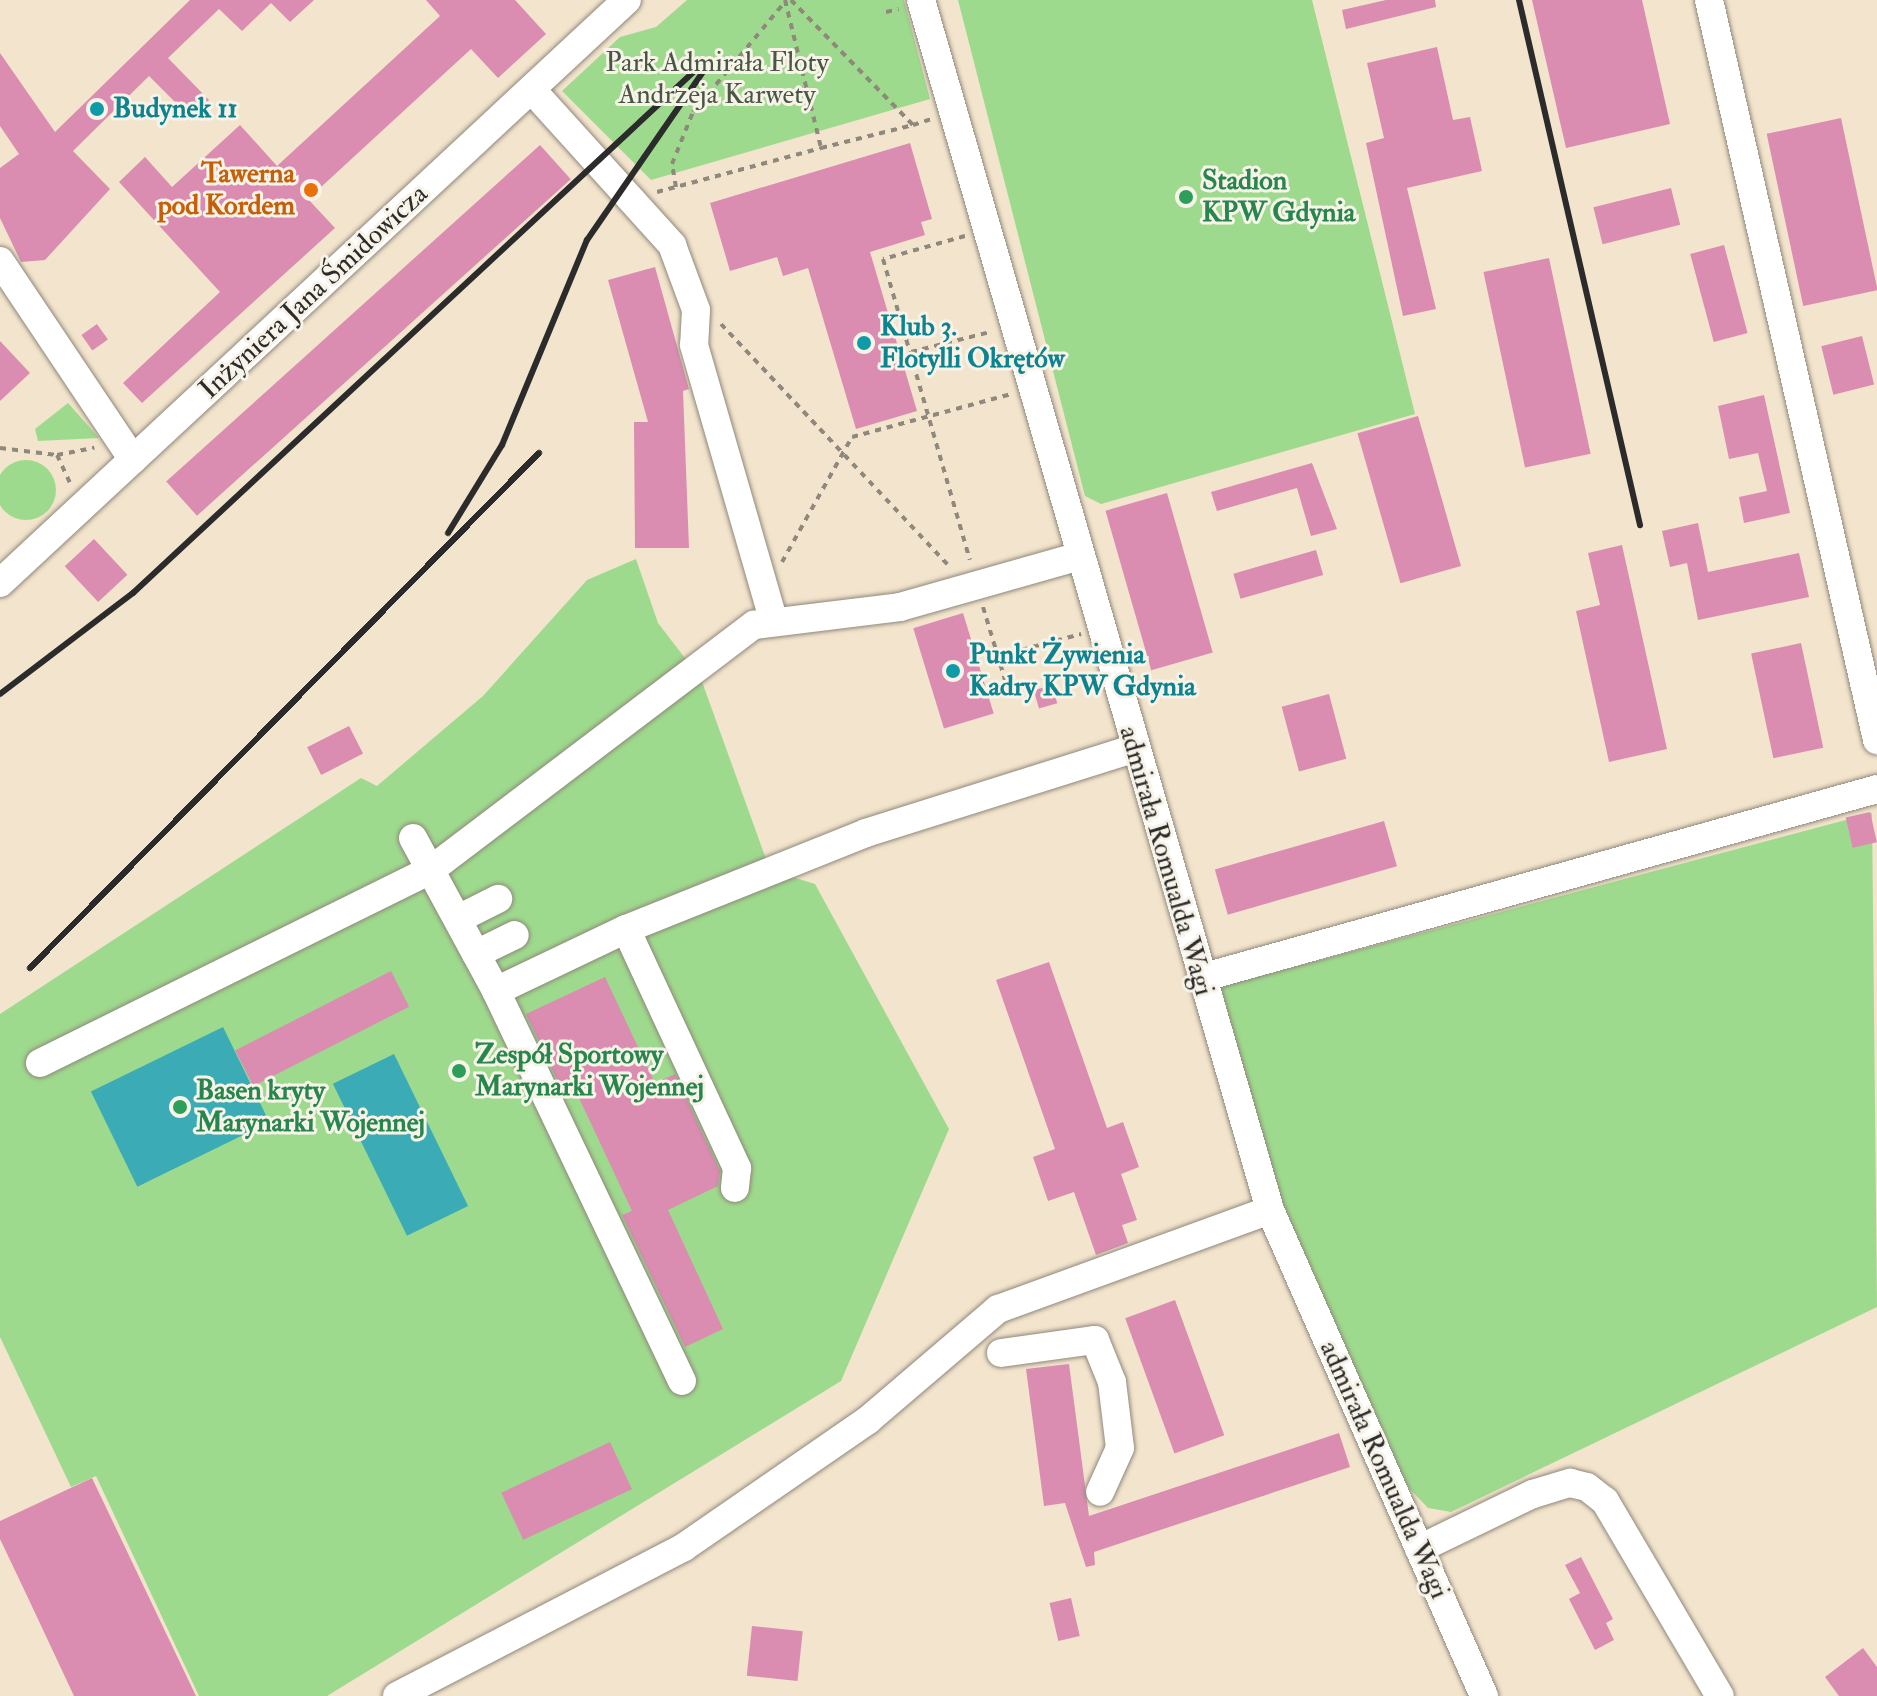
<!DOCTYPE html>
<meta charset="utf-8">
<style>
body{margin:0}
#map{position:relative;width:1877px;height:1696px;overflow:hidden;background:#f3e4cd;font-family:"IM FELL Double Pica",serif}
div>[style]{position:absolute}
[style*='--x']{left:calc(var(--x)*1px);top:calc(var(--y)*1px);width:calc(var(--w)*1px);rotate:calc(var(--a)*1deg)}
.green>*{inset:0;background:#9eda8d}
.round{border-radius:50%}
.water>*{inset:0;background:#3bacb6;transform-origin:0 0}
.building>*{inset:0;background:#da8db1;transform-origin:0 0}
.path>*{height:4px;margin-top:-2px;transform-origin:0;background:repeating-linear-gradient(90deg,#8f887c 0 6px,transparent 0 12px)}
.roads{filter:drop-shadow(0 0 2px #8f887c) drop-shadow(0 0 2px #8f887c)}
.minor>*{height:28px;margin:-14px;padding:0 14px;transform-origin:14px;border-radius:14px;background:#fff}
.rail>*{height:6px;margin:-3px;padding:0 3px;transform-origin:3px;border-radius:3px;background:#2b2b2b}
.dots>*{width:22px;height:22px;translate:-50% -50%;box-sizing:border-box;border:4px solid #f7f3e8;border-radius:50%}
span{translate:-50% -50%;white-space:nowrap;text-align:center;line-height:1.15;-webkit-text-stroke:6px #f7f3e8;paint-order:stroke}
.park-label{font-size:28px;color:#485744}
.culture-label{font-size:28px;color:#0d838f;font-weight:700}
.left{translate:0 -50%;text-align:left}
.food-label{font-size:28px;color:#c56008;font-weight:700}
.right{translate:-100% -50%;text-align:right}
.leisure-label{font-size:28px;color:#27864d;font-weight:700}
.street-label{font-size:28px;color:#2b2b2b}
</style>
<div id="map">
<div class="green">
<div style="clip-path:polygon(687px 0,904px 0,930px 99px,651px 180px,562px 91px,620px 37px,656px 27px)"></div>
<div style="clip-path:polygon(958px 0,1312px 0,1415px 414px,1101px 504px,1085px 496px)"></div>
<div style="clip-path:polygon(68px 403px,99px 438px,38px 441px,35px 429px)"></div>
<div class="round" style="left:-4px;top:460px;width:60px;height:60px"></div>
<div style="clip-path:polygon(636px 559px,658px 623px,701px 679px,770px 870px,815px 884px,949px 1129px,841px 1381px,327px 1696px,199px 1696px,96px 1476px,71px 1487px,0 1337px,0 1014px,361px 778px,377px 786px,483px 696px,587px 580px)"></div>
<div style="clip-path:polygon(1872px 813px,1877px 1307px,1451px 1512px,1428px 1508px,1406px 1485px,1268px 1173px,1216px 988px)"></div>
</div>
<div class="water">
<div style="left:223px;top:1027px;width:106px;height:147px;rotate:64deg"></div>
<div style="left:394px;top:1054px;width:169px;height:68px;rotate:64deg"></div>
</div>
<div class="building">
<div style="clip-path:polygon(190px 0,314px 0,290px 22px,271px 3px,242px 31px,219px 9px,168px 58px,209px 100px,191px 118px,149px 76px,73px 151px,110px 189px,45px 260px,21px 262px,0 218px,0 168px,19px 154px,0 126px,0 53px,55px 132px)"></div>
<div style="clip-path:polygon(426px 0,515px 0,546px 34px,498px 78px,471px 49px,308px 199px,335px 228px,142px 403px,123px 383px,220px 292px,119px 182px,145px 157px,172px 187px,240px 125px,277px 166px,440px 16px)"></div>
<div style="clip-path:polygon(1386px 0,1435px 0,1436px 7px,1346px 29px,1342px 10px)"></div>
<div style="clip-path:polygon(1532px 0,1642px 0,1670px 124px,1566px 148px)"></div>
<div style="clip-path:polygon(1437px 47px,1453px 120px,1470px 117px,1482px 171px,1407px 188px,1436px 309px,1403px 316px,1366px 143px,1384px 138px,1367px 63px)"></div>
<div style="left:1841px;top:118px;width:176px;height:76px;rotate:78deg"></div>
<div style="clip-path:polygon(910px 143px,932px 219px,921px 222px,925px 235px,870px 252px,917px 411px,856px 429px,808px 268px,783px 276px,777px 257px,730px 271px,710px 203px)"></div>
<div style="left:540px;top:145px;width:46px;height:503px;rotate:48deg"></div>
<div style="left:1671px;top:188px;width:38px;height:80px;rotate:76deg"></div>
<div style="left:1724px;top:245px;width:91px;height:35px;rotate:75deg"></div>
<div style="left:1549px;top:258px;width:200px;height:67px;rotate:78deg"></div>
<div style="clip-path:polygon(655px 267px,689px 389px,683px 391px,689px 548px,635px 548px,634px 422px,648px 422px,608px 280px)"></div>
<div style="left:97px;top:324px;width:19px;height:19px;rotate:55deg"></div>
<div style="left:1862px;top:336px;width:50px;height:42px;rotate:76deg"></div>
<div style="clip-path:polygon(0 341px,30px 373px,0 401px)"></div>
<div style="clip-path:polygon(1764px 395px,1790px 513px,1744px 523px,1739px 497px,1767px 491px,1758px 453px,1729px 459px,1718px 406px)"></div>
<div style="left:1418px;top:416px;width:156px;height:63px;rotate:74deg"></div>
<div style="clip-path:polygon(1312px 463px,1337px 529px,1311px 536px,1297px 488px,1217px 511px,1211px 492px)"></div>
<div style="left:1167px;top:493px;width:166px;height:64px;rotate:74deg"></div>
<div style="clip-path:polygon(1698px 523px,1708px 572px,1799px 553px,1809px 597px,1698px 620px,1687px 563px,1670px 567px,1662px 531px)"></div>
<div style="left:94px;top:539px;width:49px;height:40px;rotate:47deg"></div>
<div style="clip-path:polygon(1622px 545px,1667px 749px,1609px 762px,1576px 611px,1600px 605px,1588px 553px)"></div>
<div style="left:1316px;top:550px;width:26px;height:86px;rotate:74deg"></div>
<div style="left:963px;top:613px;width:105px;height:52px;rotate:73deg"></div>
<div style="left:1801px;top:643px;width:107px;height:51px;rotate:78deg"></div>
<div style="left:1052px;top:685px;width:19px;height:19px;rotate:74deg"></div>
<div style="left:1329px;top:694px;width:67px;height:49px;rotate:75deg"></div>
<div style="left:349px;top:726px;width:31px;height:47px;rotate:63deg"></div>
<div style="left:1870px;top:812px;width:31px;height:25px;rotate:77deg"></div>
<div style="left:1384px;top:821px;width:47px;height:176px;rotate:74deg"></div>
<div style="clip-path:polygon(1049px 962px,1107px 1128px,1123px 1122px,1139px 1167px,1121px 1174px,1137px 1220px,1122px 1225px,1128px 1243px,1096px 1255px,1074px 1192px,1048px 1201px,1033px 1157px,1055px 1149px,996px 980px)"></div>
<div style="left:391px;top:971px;width:40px;height:175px;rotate:63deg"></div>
<div style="clip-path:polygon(605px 977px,655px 1083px,675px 1074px,720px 1171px,718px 1186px,668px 1210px,723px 1329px,685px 1347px,622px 1215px,632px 1211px,571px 1081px,560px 1086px,526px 1014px)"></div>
<div style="left:1175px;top:1300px;width:144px;height:53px;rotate:70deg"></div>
<div style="clip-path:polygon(1069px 1364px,1089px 1516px,1339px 1433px,1350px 1467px,1094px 1552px,1095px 1565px,1086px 1567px,1065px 1503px,1044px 1506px,1026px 1369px)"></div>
<div style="left:610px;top:1442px;width:52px;height:120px;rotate:65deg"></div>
<div style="clip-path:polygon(92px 1478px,196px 1696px,74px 1696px,29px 1600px,0 1539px,0 1521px)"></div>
<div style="clip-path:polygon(1581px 1557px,1613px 1619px,1606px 1623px,1614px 1640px,1595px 1650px,1569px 1599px,1580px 1593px,1565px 1565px)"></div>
<div style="left:1071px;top:1598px;width:39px;height:22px;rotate:77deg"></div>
<div style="left:752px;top:1626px;width:51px;height:50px;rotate:6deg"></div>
<div style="clip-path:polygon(1863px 1648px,1877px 1667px,1877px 1696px,1839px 1696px,1825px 1677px)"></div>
</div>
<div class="path">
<div style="--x:785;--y:0;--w:152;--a:76.3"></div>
<div style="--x:821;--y:148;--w:95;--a:-14"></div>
<div style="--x:791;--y:0;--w:175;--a:45.7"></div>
<div style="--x:913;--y:125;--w:19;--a:-18"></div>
<div style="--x:886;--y:12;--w:13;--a:-13"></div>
<div style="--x:676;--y:187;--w:23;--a:-100"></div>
<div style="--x:672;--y:164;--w:56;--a:-68"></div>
<div style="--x:693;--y:112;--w:142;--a:-50.1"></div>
<div style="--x:657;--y:192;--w:170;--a:-15"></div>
<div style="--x:965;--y:236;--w:85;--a:164.3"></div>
<div style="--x:883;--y:259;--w:313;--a:73.9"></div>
<div style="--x:721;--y:324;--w:335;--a:46.7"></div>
<div style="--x:911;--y:352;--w:81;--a:-14.2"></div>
<div style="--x:0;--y:448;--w:57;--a:7"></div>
<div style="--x:57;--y:455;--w:31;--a:65"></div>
<div style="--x:57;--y:455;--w:38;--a:-11"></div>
<div style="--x:782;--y:562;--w:143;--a:-60.8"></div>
<div style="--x:852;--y:437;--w:165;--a:-15.1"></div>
<div style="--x:983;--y:607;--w:79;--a:73.2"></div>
<div style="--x:1006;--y:683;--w:19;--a:164"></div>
<div style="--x:998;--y:656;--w:86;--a:-14.8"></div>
</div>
<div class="roads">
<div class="minor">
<div style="--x:921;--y:0;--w:1259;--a:73.91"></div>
<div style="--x:1270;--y:1210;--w:531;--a:66.23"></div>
<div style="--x:1709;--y:0;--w:759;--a:77.21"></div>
<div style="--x:532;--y:90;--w:209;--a:47.9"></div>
<div style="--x:672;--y:245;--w:69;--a:69.7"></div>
<div style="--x:696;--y:310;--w:35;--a:93"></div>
<div style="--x:694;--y:345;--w:285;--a:73.9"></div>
<div style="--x:0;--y:261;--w:239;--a:56.2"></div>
<div style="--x:0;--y:583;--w:856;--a:-42.92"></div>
<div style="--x:413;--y:838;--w:174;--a:61.5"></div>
<div style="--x:496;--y:991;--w:432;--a:64.5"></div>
<div style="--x:458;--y:919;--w:45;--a:-26.6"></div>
<div style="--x:626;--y:929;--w:264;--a:65.1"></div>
<div style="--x:737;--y:1168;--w:20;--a:96"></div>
<div style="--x:476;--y:954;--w:43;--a:-26"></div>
<div style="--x:1201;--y:978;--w:702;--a:-15.62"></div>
<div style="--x:496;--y:991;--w:144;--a:-25.5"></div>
<div style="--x:626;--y:929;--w:258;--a:-21.8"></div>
<div style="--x:866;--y:833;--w:280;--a:-17.5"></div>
<div style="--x:40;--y:1063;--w:437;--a:-26.3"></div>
<div style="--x:432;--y:869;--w:404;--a:-37.2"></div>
<div style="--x:754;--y:625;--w:147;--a:-7"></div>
<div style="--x:900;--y:607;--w:187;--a:-15.8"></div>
<div style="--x:1001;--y:1353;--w:95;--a:-7.9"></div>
<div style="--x:1095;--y:1340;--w:45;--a:68"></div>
<div style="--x:1112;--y:1382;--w:66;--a:83.1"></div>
<div style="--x:1120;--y:1448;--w:48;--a:114.4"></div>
<div style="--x:1419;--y:1549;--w:127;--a:-25.8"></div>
<div style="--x:1533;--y:1494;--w:39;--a:-17"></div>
<div style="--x:1570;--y:1483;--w:17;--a:13"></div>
<div style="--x:1587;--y:1487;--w:23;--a:38"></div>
<div style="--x:1605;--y:1501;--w:226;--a:59.5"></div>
<div style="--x:397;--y:1696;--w:323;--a:-27.4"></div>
<div style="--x:684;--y:1547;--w:224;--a:-34.6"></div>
<div style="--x:868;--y:1420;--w:171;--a:-40.5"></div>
<div style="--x:998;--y:1309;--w:289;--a:-20"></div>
</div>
</div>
<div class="rail">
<div style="--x:1519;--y:0;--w:539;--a:77.02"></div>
<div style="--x:448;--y:533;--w:103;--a:-58.5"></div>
<div style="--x:502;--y:445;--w:222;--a:-67.5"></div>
<div style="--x:587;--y:240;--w:219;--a:-55.4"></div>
<div style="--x:0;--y:694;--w:167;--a:-37.2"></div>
<div style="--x:133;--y:593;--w:774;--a:-42.91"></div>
<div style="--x:30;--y:968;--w:724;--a:-45.34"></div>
</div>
<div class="dots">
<div style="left:97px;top:109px;background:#0f9aa8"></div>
<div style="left:311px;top:190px;background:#e8710a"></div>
<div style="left:1186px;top:197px;background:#2e9e5b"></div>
<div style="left:864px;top:343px;background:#0f9aa8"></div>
<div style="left:953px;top:671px;background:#0f9aa8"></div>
<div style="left:459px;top:1071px;background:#2e9e5b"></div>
<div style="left:180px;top:1107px;background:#2e9e5b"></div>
</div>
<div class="park-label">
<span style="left:717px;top:79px">Park Admirała Floty<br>Andrzeja Karwety</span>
</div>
<div class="culture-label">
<span class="left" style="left:113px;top:109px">Budynek 11</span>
<span class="left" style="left:880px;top:343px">Klub 3.<br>Flotylli Okrętów</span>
<span class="left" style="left:969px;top:671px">Punkt Żywienia<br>Kadry KPW Gdynia</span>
</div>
<div class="food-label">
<span class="right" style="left:295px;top:190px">Tawerna<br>pod Kordem</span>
</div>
<div class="leisure-label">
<span class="left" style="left:1202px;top:197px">Stadion<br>KPW Gdynia</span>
<span class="left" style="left:475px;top:1071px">Zespół Sportowy<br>Marynarki Wojennej</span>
<span class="left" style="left:196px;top:1107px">Basen kryty<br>Marynarki Wojennej</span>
</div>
<div class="street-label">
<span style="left:314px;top:292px;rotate:-43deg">Inżyniera Jana Śmidowicza</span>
<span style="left:1166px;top:861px;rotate:74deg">admirała Romualda Wagi</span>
<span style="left:1384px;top:1470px;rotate:66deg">admirała Romualda Wagi</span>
</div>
</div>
